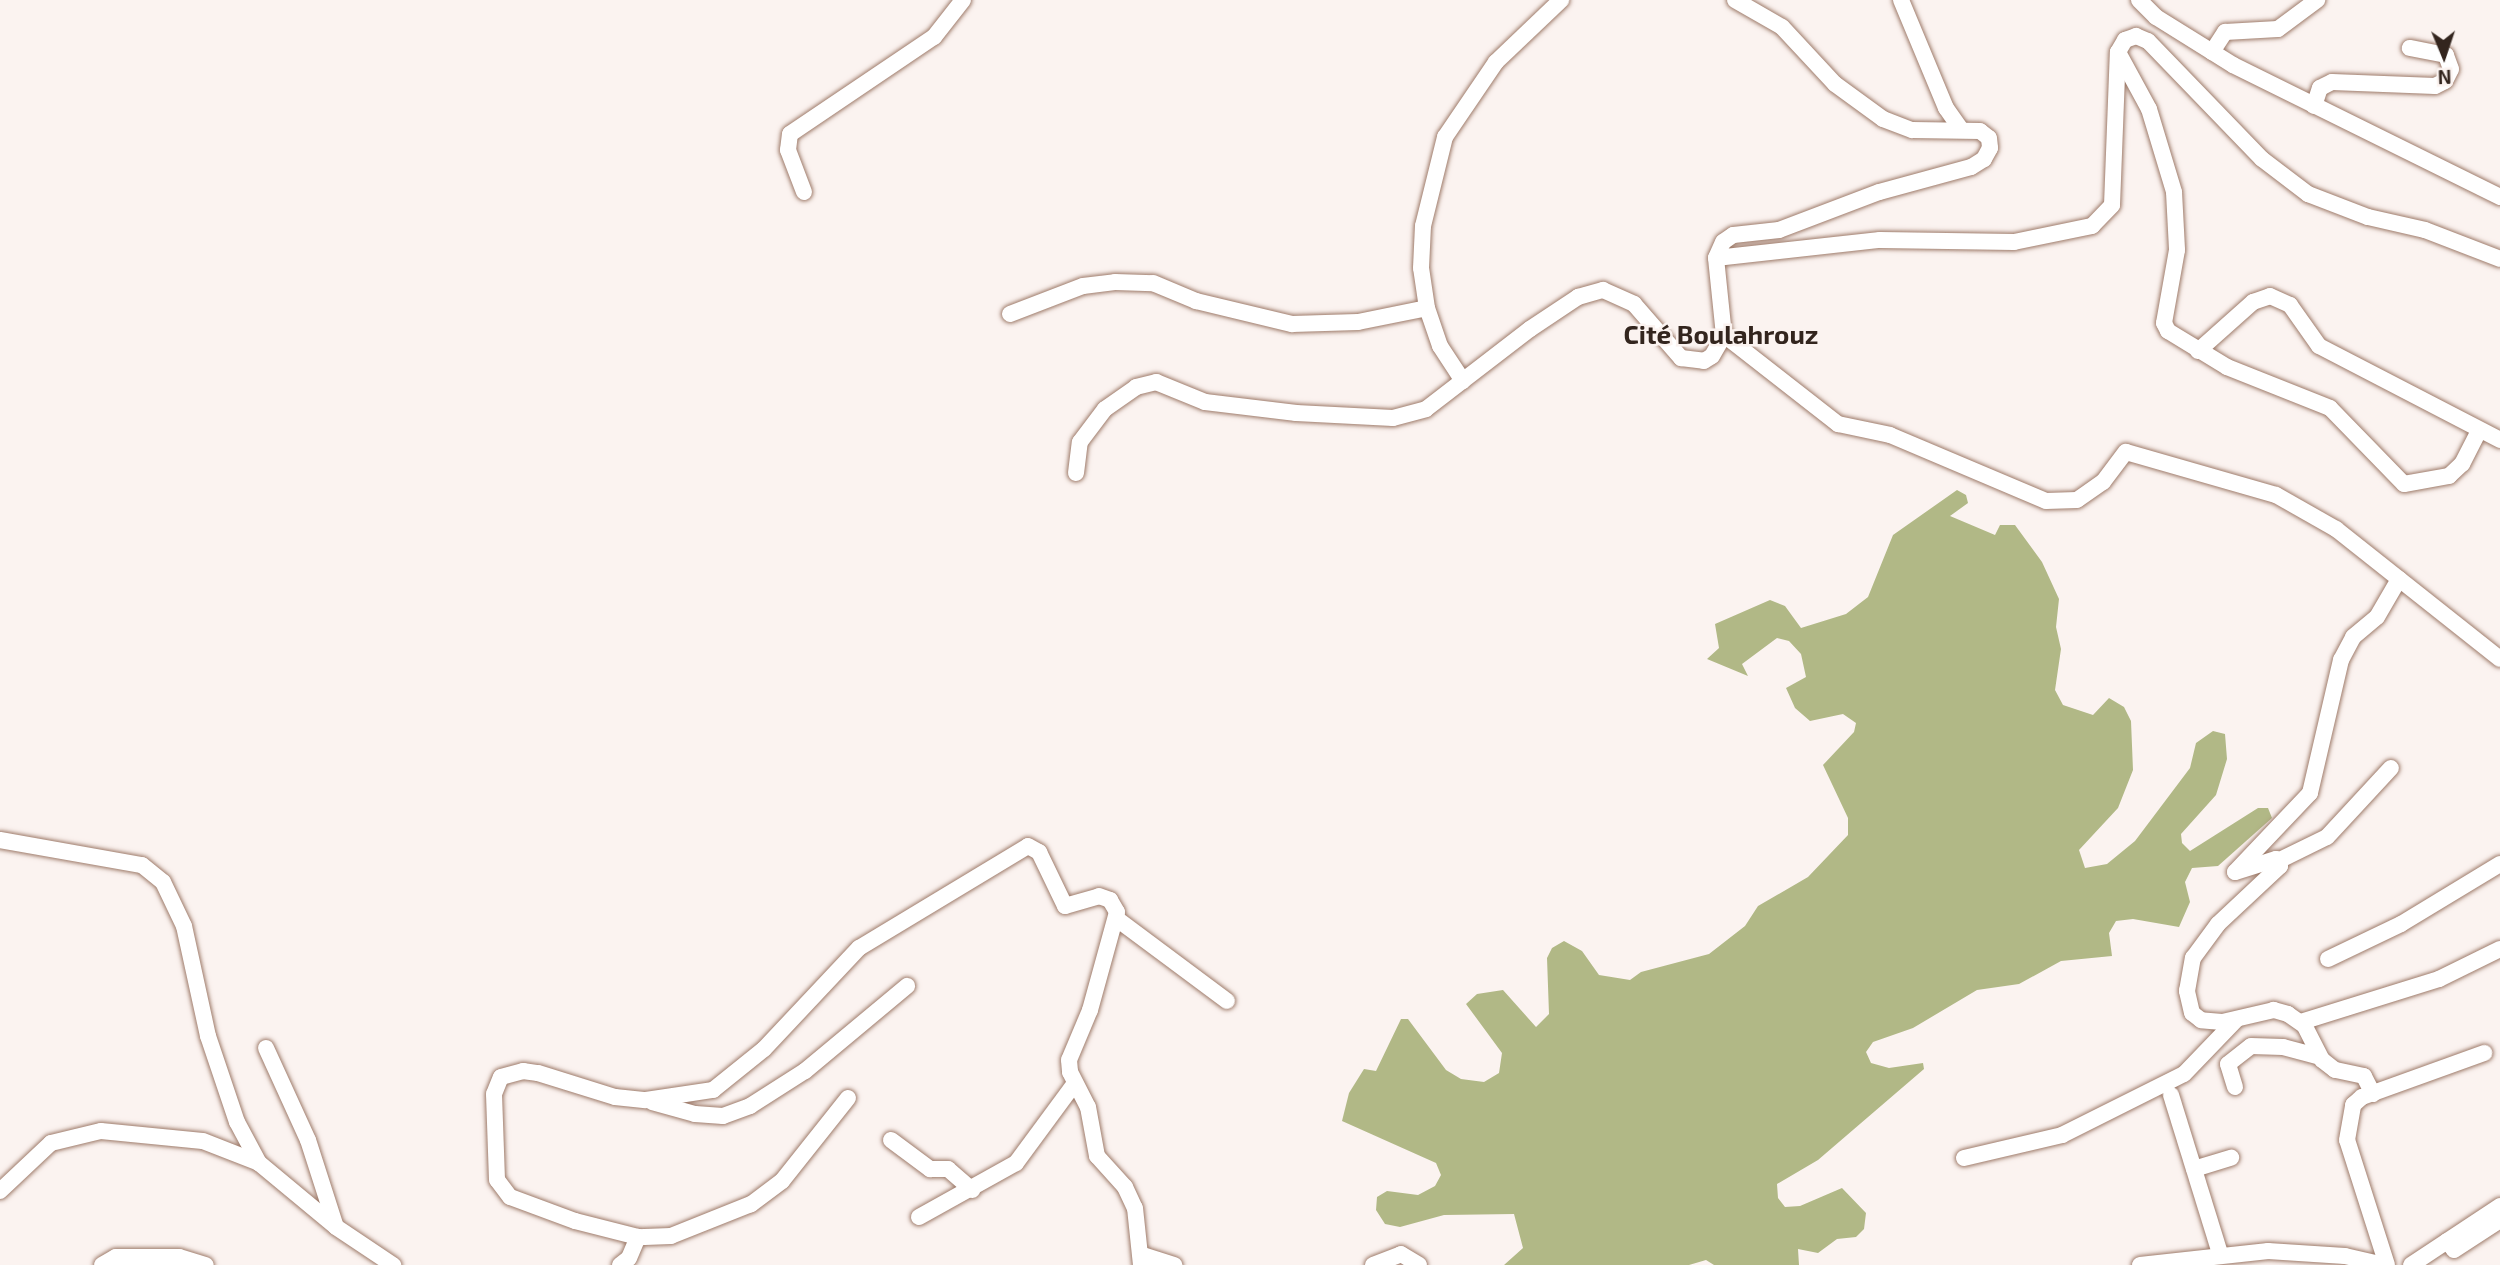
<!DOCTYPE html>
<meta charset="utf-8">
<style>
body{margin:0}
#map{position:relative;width:2500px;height:1265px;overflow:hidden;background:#fbf3f0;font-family:"Exo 2",sans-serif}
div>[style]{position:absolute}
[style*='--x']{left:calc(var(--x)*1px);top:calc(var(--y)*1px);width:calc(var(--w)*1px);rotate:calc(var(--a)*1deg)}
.forest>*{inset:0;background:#b1b886}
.roads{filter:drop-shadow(0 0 2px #9e7b6a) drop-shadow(0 0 2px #9e7b6a)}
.street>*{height:16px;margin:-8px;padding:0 8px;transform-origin:8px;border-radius:8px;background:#fff}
span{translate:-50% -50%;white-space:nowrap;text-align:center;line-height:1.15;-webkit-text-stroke:5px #fbf3f0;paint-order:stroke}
.district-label{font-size:26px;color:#33251e;font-weight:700}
.north{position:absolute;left:2409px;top:21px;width:70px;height:70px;-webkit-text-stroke:5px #fbf3f0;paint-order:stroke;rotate:178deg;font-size:19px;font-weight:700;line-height:28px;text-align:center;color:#33251e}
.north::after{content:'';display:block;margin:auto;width:24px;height:32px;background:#33251e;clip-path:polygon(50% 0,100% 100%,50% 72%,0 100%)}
</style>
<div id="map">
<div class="forest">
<div style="clip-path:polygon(1957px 490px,1966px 495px,1968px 503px,1950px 516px,1995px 535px,2000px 525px,2015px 525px,2042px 562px,2059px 599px,2056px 627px,2061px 649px,2055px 690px,2063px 705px,2093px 715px,2109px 698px,2124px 707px,2131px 721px,2133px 770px,2118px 808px,2079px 850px,2085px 868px,2107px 864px,2135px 841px,2190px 768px,2196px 743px,2213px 731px,2225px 734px,2227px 759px,2216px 795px,2181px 834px,2182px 843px,2190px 851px,2258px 808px,2268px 808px,2272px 818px,2218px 866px,2192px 868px,2185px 882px,2190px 902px,2179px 927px,2133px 919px,2116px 921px,2109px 933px,2112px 956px,2061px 961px,2019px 984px,1977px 990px,1913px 1028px,1873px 1042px,1866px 1052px,1871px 1063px,1889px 1068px,1923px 1063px,1924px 1069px,1818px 1160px,1777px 1184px,1778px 1198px,1785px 1207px,1800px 1206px,1842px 1188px,1866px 1213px,1864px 1229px,1856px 1237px,1837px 1239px,1818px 1253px,1798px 1249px,1799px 1265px,1714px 1265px,1706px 1260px,1689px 1265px,1504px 1265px,1523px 1248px,1514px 1214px,1444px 1215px,1400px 1227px,1385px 1224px,1376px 1210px,1377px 1197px,1387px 1191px,1418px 1195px,1435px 1186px,1441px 1175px,1436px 1163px,1342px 1121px,1349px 1093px,1364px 1069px,1376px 1071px,1401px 1019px,1408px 1019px,1446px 1070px,1461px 1079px,1484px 1082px,1499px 1073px,1502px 1053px,1466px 1004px,1477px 994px,1503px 990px,1536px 1027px,1549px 1014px,1547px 958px,1552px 948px,1564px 941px,1582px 951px,1599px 975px,1630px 980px,1641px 972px,1709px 954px,1745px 926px,1758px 906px,1808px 877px,1848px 835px,1848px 818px,1823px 765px,1854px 732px,1856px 723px,1843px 714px,1810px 721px,1795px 708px,1786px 688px,1806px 677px,1801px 654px,1789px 641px,1777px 638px,1742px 664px,1748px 676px,1707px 659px,1719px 648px,1715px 624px,1770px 600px,1785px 606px,1801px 628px,1846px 614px,1868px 597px,1893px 535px)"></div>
</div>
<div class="roads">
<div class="street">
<div style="--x:1735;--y:0;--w:54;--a:29.9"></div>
<div style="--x:1782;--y:27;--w:78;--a:47.1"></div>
<div style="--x:1835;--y:84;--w:59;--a:36.1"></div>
<div style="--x:1883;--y:119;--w:31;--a:21"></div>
<div style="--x:1912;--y:130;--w:68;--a:0.8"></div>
<div style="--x:1980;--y:131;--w:11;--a:38"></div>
<div style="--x:1989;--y:138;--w:10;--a:84"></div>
<div style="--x:1990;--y:148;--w:13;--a:119"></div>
<div style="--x:1984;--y:159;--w:15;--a:148"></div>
<div style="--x:1971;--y:167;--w:95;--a:164.8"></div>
<div style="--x:1879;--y:192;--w:107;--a:159.2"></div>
<div style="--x:1779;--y:230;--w:46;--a:173.8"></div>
<div style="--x:1733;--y:235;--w:12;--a:145"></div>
<div style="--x:1723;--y:242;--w:17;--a:114"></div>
<div style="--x:1716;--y:258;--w:165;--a:-6.3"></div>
<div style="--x:1880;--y:240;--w:134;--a:0.9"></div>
<div style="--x:2014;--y:242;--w:80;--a:-11.6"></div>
<div style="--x:2092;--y:226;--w:29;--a:-46"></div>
<div style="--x:2112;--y:205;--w:153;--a:-87.8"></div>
<div style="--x:2118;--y:52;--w:14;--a:-60"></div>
<div style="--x:2125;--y:40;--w:12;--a:-20"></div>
<div style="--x:2136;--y:36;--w:13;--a:23"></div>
<div style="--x:2148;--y:41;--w:164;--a:46"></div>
<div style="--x:2262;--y:159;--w:58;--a:37.3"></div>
<div style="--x:2308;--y:194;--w:64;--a:21"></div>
<div style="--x:2368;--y:217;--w:58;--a:12.8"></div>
<div style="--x:2425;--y:230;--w:80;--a:21.1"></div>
<div style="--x:1901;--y:0;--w:117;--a:67.4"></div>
<div style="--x:1946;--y:108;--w:24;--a:55"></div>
<div style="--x:2139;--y:0;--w:24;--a:45"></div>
<div style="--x:2156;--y:17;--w:91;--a:31.9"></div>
<div style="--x:2233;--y:65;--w:298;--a:26.3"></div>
<div style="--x:2118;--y:52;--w:65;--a:61.5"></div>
<div style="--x:2149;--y:109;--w:87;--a:73.2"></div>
<div style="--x:2174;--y:192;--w:58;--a:87"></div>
<div style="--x:2177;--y:250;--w:74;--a:100.1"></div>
<div style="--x:2164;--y:323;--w:9;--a:63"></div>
<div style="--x:2168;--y:331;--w:69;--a:31.4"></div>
<div style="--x:2227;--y:367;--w:111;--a:21.7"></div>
<div style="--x:2330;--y:408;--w:106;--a:45.8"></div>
<div style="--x:2404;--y:484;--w:46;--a:-10.1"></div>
<div style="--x:2449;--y:476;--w:18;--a:-43"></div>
<div style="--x:2462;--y:464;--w:37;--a:-63"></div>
<div style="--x:2212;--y:52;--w:24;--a:-57"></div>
<div style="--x:2225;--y:32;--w:53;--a:-3.2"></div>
<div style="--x:2278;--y:29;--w:49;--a:-36.6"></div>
<div style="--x:2314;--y:106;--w:19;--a:-72"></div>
<div style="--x:2320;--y:88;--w:13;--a:-27"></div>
<div style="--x:2332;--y:82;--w:103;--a:2.2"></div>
<div style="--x:2435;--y:86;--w:11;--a:-27"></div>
<div style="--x:2445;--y:81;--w:13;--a:-63"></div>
<div style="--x:2451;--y:69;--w:15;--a:-110"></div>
<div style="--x:2446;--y:55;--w:37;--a:-169"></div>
<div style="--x:804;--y:192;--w:45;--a:-110.9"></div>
<div style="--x:788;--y:150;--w:16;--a:-83"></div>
<div style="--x:790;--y:134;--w:174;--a:-34"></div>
<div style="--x:934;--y:37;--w:47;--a:-51.9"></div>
<div style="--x:1716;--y:258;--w:77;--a:84.1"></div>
<div style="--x:1724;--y:335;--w:145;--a:38"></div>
<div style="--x:1838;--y:424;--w:53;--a:11.9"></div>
<div style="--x:1890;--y:435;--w:169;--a:22.9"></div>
<div style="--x:2046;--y:501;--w:31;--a:-2"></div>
<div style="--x:2077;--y:500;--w:32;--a:-35"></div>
<div style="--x:2103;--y:482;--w:38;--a:-53"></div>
<div style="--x:2126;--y:452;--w:156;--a:16"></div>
<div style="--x:2276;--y:495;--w:69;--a:29.5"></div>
<div style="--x:2336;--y:529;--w:209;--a:38.4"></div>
<div style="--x:1010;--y:314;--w:78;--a:-21"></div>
<div style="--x:1083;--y:286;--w:32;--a:-7"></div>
<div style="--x:1115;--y:282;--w:38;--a:2"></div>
<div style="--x:1153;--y:283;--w:47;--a:22.7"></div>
<div style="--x:1196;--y:301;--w:99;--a:13.5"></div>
<div style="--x:1292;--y:324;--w:66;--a:-1.7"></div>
<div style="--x:1358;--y:322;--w:70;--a:-11.5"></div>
<div style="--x:2198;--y:351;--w:74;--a:-41.7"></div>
<div style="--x:2253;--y:302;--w:18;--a:-19"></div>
<div style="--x:2270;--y:296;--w:22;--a:24"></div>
<div style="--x:2290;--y:305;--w:50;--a:54.7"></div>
<div style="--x:2319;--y:346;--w:204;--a:27.4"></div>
<div style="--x:1463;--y:381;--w:42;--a:-123.3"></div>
<div style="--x:1440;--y:346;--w:40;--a:-108.9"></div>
<div style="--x:1427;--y:308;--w:40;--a:-98.5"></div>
<div style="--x:1421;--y:268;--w:42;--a:-87.3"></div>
<div style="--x:1423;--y:226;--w:92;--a:-76.1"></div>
<div style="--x:1445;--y:137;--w:91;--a:-55.8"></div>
<div style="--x:1496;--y:62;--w:90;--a:-43.6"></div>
<div style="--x:1076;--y:473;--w:31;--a:-83"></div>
<div style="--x:1080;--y:442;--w:41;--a:-52.9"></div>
<div style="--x:1105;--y:409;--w:38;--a:-35"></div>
<div style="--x:1136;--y:387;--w:21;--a:-14"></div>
<div style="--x:1156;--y:382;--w:53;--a:22.2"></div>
<div style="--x:1205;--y:402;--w:92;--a:6.9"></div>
<div style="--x:1296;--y:413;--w:97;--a:3"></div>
<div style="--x:1393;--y:418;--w:34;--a:-15"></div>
<div style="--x:1426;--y:409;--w:131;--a:-37.6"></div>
<div style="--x:1530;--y:329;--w:58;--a:-33.7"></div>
<div style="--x:1578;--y:297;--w:26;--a:-16"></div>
<div style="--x:1603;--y:290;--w:34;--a:24"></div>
<div style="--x:1634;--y:304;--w:72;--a:49"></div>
<div style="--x:1681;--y:358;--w:23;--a:7"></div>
<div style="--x:1704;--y:361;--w:9;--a:-32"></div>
<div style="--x:1712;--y:356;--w:24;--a:-60"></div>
<div style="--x:0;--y:840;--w:144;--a:10"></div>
<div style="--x:142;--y:865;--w:27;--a:39"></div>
<div style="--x:163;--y:882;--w:49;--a:64.5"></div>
<div style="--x:184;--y:926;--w:113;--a:77.7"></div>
<div style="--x:208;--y:1036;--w:91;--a:71.4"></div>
<div style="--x:237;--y:1122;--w:47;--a:61.8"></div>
<div style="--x:259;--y:1163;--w:100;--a:39.7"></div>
<div style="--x:336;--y:1227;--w:69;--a:33.7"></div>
<div style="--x:2280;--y:860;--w:52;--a:-26.1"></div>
<div style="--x:2327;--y:837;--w:94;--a:-47.2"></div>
<div style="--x:1117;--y:919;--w:137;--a:36.7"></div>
<div style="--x:2328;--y:959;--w:81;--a:-25.6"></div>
<div style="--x:2401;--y:924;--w:116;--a:-31.2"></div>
<div style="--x:2301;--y:1022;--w:145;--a:-17.3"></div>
<div style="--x:2439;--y:979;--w:68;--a:-26.2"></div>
<div style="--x:266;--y:1048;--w:101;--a:65.5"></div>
<div style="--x:308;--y:1140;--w:91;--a:72.2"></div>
<div style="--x:2235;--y:1087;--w:24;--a:-107"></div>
<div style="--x:2228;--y:1064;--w:29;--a:-38"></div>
<div style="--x:2251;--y:1046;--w:32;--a:2"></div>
<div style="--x:2283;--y:1047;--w:35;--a:15"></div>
<div style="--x:2373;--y:1094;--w:20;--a:-117"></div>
<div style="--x:2364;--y:1076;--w:30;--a:-168"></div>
<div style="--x:2335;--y:1070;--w:16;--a:-142"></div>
<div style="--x:2322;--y:1060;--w:38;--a:-117"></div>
<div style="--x:2305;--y:1026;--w:21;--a:-145"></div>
<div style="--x:2288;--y:1014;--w:15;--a:-164"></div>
<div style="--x:2274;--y:1010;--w:53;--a:167"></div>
<div style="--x:2222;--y:1022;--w:21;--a:-175"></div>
<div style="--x:2201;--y:1020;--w:11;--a:-142"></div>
<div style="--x:2192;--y:1013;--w:23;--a:-103"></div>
<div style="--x:2187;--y:991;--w:34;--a:-80"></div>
<div style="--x:2193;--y:958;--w:42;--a:-53.7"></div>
<div style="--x:2218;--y:924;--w:85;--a:-43.1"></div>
<div style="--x:2280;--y:866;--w:8;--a:-120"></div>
<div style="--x:2276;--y:859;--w:43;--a:162.4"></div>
<div style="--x:2235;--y:872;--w:109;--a:-46.5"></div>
<div style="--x:2310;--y:793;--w:137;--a:-76.9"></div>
<div style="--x:2341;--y:660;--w:26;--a:-62"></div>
<div style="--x:2353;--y:637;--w:31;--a:-40"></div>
<div style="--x:2377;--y:617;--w:44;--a:-59.9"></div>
<div style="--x:2171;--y:1095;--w:165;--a:72.8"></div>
<div style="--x:848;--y:1098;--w:106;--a:128.5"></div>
<div style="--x:782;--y:1181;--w:39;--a:143"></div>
<div style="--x:751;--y:1204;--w:86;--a:158.2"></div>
<div style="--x:671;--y:1236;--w:33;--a:178"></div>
<div style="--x:638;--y:1237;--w:65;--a:-165.7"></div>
<div style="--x:575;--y:1221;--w:69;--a:-159.7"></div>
<div style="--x:510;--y:1197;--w:21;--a:-127"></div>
<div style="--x:497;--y:1180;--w:86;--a:-92"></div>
<div style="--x:494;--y:1094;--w:18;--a:-68"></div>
<div style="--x:501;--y:1077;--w:23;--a:-15"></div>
<div style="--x:523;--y:1071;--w:15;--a:8"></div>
<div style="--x:538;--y:1073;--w:81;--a:17.3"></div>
<div style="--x:615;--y:1097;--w:31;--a:6"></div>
<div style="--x:646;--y:1100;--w:68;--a:-8.5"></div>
<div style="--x:713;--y:1090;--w:65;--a:-38.8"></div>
<div style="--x:764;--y:1049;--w:139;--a:-46.8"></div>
<div style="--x:859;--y:948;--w:197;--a:-31.1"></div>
<div style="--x:1028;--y:846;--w:13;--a:29"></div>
<div style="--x:1039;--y:852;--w:60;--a:64.3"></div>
<div style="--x:1065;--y:906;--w:35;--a:-16"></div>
<div style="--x:1099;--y:896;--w:12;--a:20"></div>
<div style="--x:1110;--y:900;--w:14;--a:60"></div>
<div style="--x:1117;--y:912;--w:102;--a:105.4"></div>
<div style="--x:1090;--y:1010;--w:54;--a:112.8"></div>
<div style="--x:1069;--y:1060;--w:12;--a:85"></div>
<div style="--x:1070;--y:1072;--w:39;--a:63"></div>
<div style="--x:1088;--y:1107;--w:50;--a:79.6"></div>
<div style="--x:1097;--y:1156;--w:42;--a:47.9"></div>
<div style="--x:1125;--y:1187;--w:23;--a:65"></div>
<div style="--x:1135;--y:1208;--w:57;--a:84"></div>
<div style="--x:652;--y:1102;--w:45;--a:15.6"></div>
<div style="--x:695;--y:1114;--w:28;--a:4"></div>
<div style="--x:723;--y:1116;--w:29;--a:-20"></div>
<div style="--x:750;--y:1106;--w:65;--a:-32.5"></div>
<div style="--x:805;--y:1071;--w:133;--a:-39.8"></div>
<div style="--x:891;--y:1140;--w:49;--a:36.6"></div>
<div style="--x:930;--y:1169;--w:18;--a:0"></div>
<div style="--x:948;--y:1169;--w:32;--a:41"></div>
<div style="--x:1964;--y:1158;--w:101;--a:-13.2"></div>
<div style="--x:2062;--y:1135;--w:136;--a:-26.6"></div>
<div style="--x:2184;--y:1074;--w:76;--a:-46.1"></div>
<div style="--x:2194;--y:1169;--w:39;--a:-17"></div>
<div style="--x:0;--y:1191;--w:70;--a:-43.3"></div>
<div style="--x:51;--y:1143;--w:51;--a:-13.5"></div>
<div style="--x:101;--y:1131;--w:102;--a:5.6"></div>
<div style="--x:203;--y:1141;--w:60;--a:21.4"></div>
<div style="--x:919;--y:1217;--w:111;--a:-29.1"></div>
<div style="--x:1016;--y:1163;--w:99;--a:-53.6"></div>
<div style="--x:2447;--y:1241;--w:11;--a:52"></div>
<div style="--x:2454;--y:1250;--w:55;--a:-33.1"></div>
<div style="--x:1143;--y:1255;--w:33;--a:18"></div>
<div style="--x:102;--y:1265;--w:16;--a:-30"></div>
<div style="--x:116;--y:1257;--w:63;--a:0"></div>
<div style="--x:179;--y:1257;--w:28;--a:17"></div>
<div style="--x:620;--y:1265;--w:11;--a:-38"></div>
<div style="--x:629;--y:1258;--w:23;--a:-67"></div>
<div style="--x:1373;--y:1265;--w:30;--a:-21"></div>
<div style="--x:1401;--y:1254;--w:21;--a:31"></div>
<div style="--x:2140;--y:1265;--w:129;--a:-6.2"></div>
<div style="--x:2268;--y:1251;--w:77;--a:3.7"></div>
<div style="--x:2345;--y:1256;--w:39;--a:13"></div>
<div style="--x:2387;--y:1265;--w:131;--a:-107.7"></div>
<div style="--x:2347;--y:1140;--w:36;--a:-80"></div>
<div style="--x:2353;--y:1105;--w:12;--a:-42"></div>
<div style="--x:2362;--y:1097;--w:130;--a:-19.8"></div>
<div style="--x:2411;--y:1265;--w:107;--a:-33.5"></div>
</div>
</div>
<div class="district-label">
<span style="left:1721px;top:334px">Cité Boulahrouz</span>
</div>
<div class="north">N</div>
</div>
